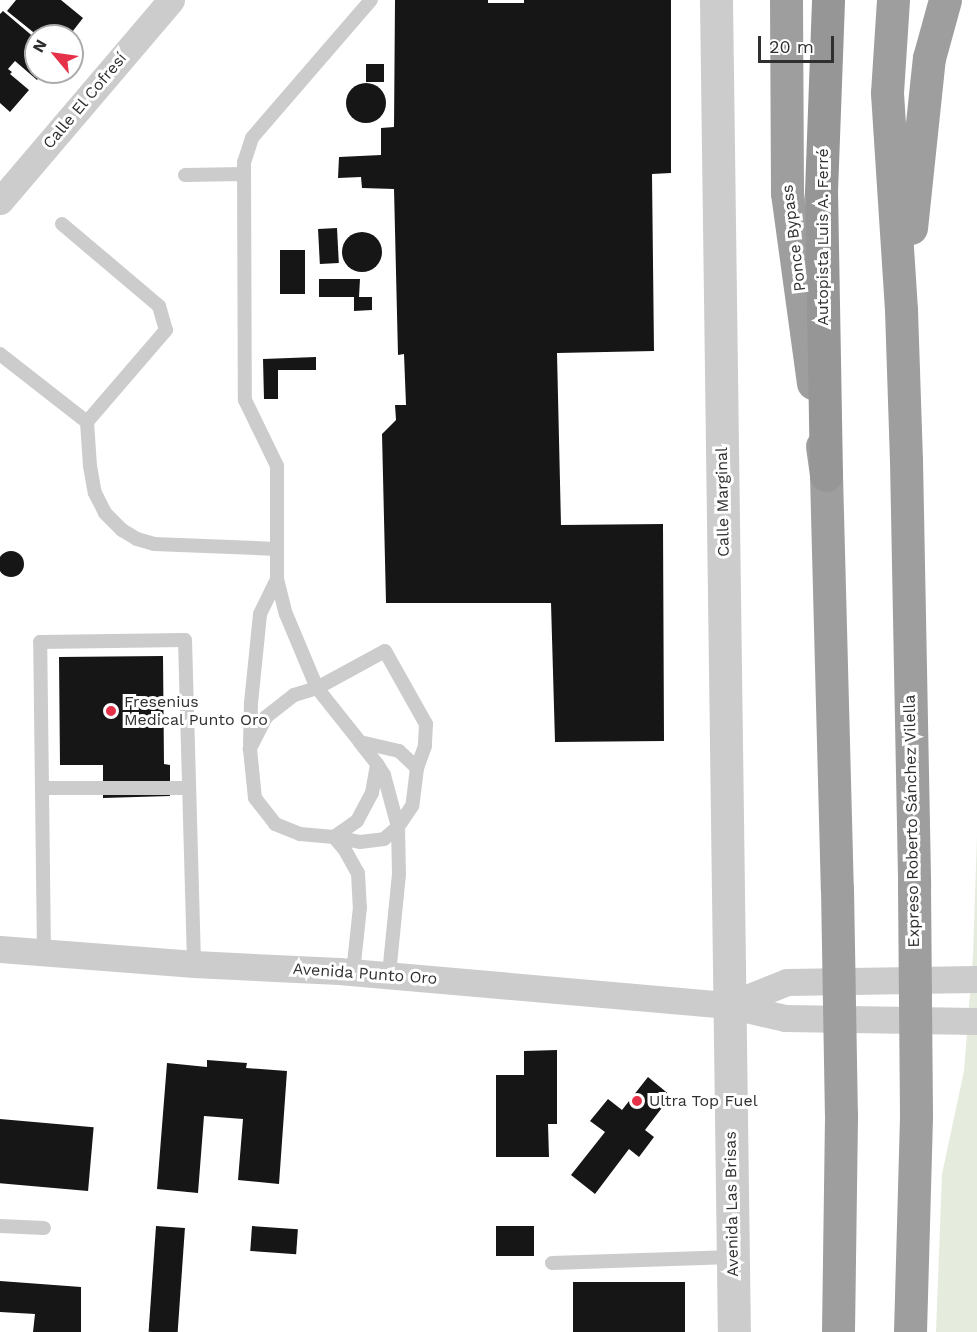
<!DOCTYPE html>
<meta charset="utf-8">
<style>
body{margin:0}
#map{position:relative;width:977px;height:1332px;overflow:hidden;background:#fff;font-family:"Work Sans",sans-serif}
div>[style]{position:absolute}
[style*='--x']{left:calc(var(--x)*1px);top:calc(var(--y)*1px);width:calc(var(--w)*1px);rotate:calc(var(--a)*1deg)}
.green>*{inset:0;background:#e6ecdd}
.building>*{inset:0;background:#161616;transform-origin:0 0}
.round{border-radius:50%}
.service>*{height:14px;margin:-7px;padding:0 7px;transform-origin:7px;border-radius:7px;background:#ccc}
.minor>*{height:27px;margin:-13.5px;padding:0 13.5px;transform-origin:13.5px;border-radius:13.5px;background:#ccc}
.tertiary>*{height:33px;margin:-16.5px;padding:0 16.5px;transform-origin:16.5px;border-radius:16.5px;background:#ccc}
.trunk>*{height:33px;margin:-16.5px;padding:0 16.5px;transform-origin:16.5px;border-radius:16.5px;background:#9e9e9e}
.motorway>*{height:33px;margin:-16.5px;padding:0 16.5px;transform-origin:16.5px;border-radius:16.5px;background:#969696}
.trunk-bridge>*{height:33px;margin:-16.5px;padding:0 16.5px;transform-origin:16.5px;border-radius:16.5px;background:#9e9e9e}
.dots>*{width:16px;height:16px;translate:-50% -50%;box-sizing:border-box;border:3px solid #fff;border-radius:50%}
span{translate:-50% -50%;white-space:nowrap;text-align:center;line-height:1.15;-webkit-text-stroke:6px #fff;paint-order:stroke}
.street-label{font-size:16px;color:#2f2f2f}
.poi-label{font-size:16px;color:#2f2f2f}
.left{translate:0 -50%;text-align:left}
.north{position:absolute;left:24px;top:24px;width:60px;height:60px;box-sizing:border-box;background:#fff;border:2px solid #acacac;border-radius:50%;rotate:299deg;font-size:16px;font-weight:700;line-height:24px;text-align:center;color:#2f2f2f}
.north::after{content:'';display:block;margin:auto;width:21px;height:27px;background:#e53248;clip-path:polygon(50% 0,100% 100%,50% 72%,0 100%)}
.scale{position:absolute;left:758px;top:36px;width:76px;height:27px;box-sizing:border-box;border:3px solid #2f2f2f;border-top:0;padding-left:8px;font-size:18px;line-height:21px;white-space:nowrap;color:#2f2f2f;-webkit-text-stroke:4px #fff;paint-order:stroke}
</style>
<div id="map">
<div class="green">
<div style="clip-path:polygon(977px 835px,977px 1332px,936px 1332px,942px 1174px,964px 1071px,973px 955px)"></div>
</div>
<div class="building">
<div style="clip-path:polygon(16px 0,61px 0,83px 18px,69px 36px,38px 36px,7px 11px)"></div>
<div style="clip-path:polygon(395px 0,488px 0,488px 3px,524px 3px,524px 0,671px 0,671px 173px,652px 174px,654px 351px,557px 353px,561px 525px,663px 524px,664px 741px,555px 742px,551px 603px,386px 603px,382px 434px,396px 420px,395px 405px,406px 405px,404px 354px,398px 355px,394px 189px,362px 188px,361px 177px,338px 178px,339px 157px,381px 155px,381px 128px,394px 127px)"></div>
<div style="clip-path:polygon(3px 11px,36px 39px,36px 72px,43px 72px,37px 80px,15px 61px,8px 69px,12px 72px,10px 74px,29px 90px,10px 112px,0 103px,0 14px)"></div>
<div style="left:366px;top:64px;width:18px;height:18px"></div>
<div class="round" style="left:346px;top:83px;width:40px;height:40px"></div>
<div style="left:337px;top:228px;width:35px;height:19px;rotate:87deg"></div>
<div class="round" style="left:342px;top:232px;width:40px;height:40px"></div>
<div style="left:280px;top:250px;width:25px;height:44px"></div>
<div style="clip-path:polygon(319px 279px,360px 279px,359px 297px,372px 297px,372px 310px,354px 311px,354px 297px,319px 297px)"></div>
<div style="clip-path:polygon(316px 357px,316px 370px,278px 370px,278px 399px,264px 399px,263px 359px)"></div>
<div class="round" style="left:-2px;top:551px;width:26px;height:26px"></div>
<div style="clip-path:polygon(163px 656px,164px 764px,170px 765px,170px 796px,103px 798px,103px 765px,60px 765px,59px 657px)"></div>
<div style="clip-path:polygon(557px 1050px,557px 1124px,548px 1124px,549px 1157px,496px 1157px,496px 1075px,524px 1075px,524px 1051px)"></div>
<div style="clip-path:polygon(207px 1060px,247px 1063px,246px 1068px,287px 1071px,279px 1184px,238px 1180px,243px 1119px,204px 1116px,198px 1193px,157px 1189px,167px 1063px,207px 1067px)"></div>
<div style="clip-path:polygon(648px 1077px,671px 1096px,645px 1130px,654px 1137px,639px 1157px,629px 1149px,595px 1194px,571px 1175px,605px 1132px,590px 1121px,608px 1099px,622px 1110px)"></div>
<div style="left:0;top:1119px;width:94px;height:64px;rotate:5deg"></div>
<div style="left:156px;top:1226px;width:29px;height:106px;rotate:4deg"></div>
<div style="left:252px;top:1226px;width:46px;height:25px;rotate:4deg"></div>
<div style="left:496px;top:1226px;width:38px;height:30px"></div>
<div style="clip-path:polygon(0 1281px,81px 1287px,81px 1332px,33px 1332px,35px 1314px,0 1312px)"></div>
<div style="left:685px;top:1282px;width:50px;height:112px;rotate:90deg"></div>
</div>
<div class="service">
<div style="--x:371;--y:0;--w:182;--a:130.8"></div>
<div style="--x:252;--y:138;--w:25;--a:108"></div>
<div style="--x:244;--y:162;--w:238;--a:89.8"></div>
<div style="--x:245;--y:400;--w:73;--a:64.1"></div>
<div style="--x:277;--y:466;--w:113;--a:90"></div>
<div style="--x:277;--y:579;--w:36;--a:76"></div>
<div style="--x:286;--y:614;--w:80;--a:67.3"></div>
<div style="--x:317;--y:688;--w:77;--a:-28.6"></div>
<div style="--x:385;--y:651;--w:84;--a:60.7"></div>
<div style="--x:426;--y:724;--w:22;--a:93"></div>
<div style="--x:425;--y:746;--w:23;--a:110"></div>
<div style="--x:417;--y:768;--w:38;--a:97"></div>
<div style="--x:412;--y:806;--w:25;--a:124"></div>
<div style="--x:398;--y:827;--w:47;--a:88.8"></div>
<div style="--x:399;--y:874;--w:101;--a:95.7"></div>
<div style="--x:185;--y:175;--w:59;--a:-1"></div>
<div style="--x:62;--y:224;--w:127;--a:40.2"></div>
<div style="--x:159;--y:306;--w:25;--a:74"></div>
<div style="--x:166;--y:330;--w:121;--a:130.7"></div>
<div style="--x:0;--y:354;--w:110;--a:38"></div>
<div style="--x:87;--y:422;--w:44;--a:86.1"></div>
<div style="--x:90;--y:466;--w:27;--a:80"></div>
<div style="--x:95;--y:493;--w:22;--a:63"></div>
<div style="--x:105;--y:513;--w:24;--a:45"></div>
<div style="--x:122;--y:530;--w:17;--a:31"></div>
<div style="--x:137;--y:539;--w:18;--a:16"></div>
<div style="--x:154;--y:544;--w:122;--a:2.3"></div>
<div style="--x:360;--y:742;--w:40;--a:13"></div>
<div style="--x:399;--y:751;--w:25;--a:43"></div>
<div style="--x:250;--y:744;--w:41;--a:-88.6"></div>
<div style="--x:251;--y:703;--w:89;--a:-84.2"></div>
<div style="--x:260;--y:614;--w:39;--a:-64"></div>
<div style="--x:42;--y:788;--w:147;--a:0"></div>
<div style="--x:334;--y:837;--w:26;--a:11"></div>
<div style="--x:360;--y:842;--w:24;--a:-7"></div>
<div style="--x:384;--y:839;--w:18;--a:-41"></div>
<div style="--x:398;--y:827;--w:54;--a:-105.1"></div>
<div style="--x:384;--y:775;--w:13;--a:-122"></div>
<div style="--x:377;--y:764;--w:28;--a:-128"></div>
<div style="--x:360;--y:742;--w:69;--a:-128.5"></div>
<div style="--x:317;--y:688;--w:24;--a:163"></div>
<div style="--x:294;--y:695;--w:36;--a:142"></div>
<div style="--x:266;--y:717;--w:36;--a:117"></div>
<div style="--x:250;--y:749;--w:49;--a:84.2"></div>
<div style="--x:255;--y:798;--w:33;--a:52"></div>
<div style="--x:275;--y:824;--w:27;--a:22"></div>
<div style="--x:300;--y:834;--w:34;--a:5"></div>
<div style="--x:334;--y:837;--w:28;--a:-35"></div>
<div style="--x:357;--y:821;--w:32;--a:-62"></div>
<div style="--x:372;--y:793;--w:29;--a:-80"></div>
<div style="--x:334;--y:837;--w:17;--a:50"></div>
<div style="--x:345;--y:850;--w:26;--a:61"></div>
<div style="--x:358;--y:873;--w:34;--a:87"></div>
<div style="--x:360;--y:907;--w:65;--a:96.1"></div>
<div style="--x:44;--y:954;--w:312;--a:-90.7"></div>
<div style="--x:40;--y:642;--w:145;--a:-0.8"></div>
<div style="--x:185;--y:640;--w:324;--a:88.4"></div>
<div style="--x:0;--y:1226;--w:44;--a:2.6"></div>
<div style="--x:552;--y:1263;--w:181;--a:-1.9"></div>
</div>
<div class="minor">
<div style="--x:0;--y:201;--w:264;--a:-49.6"></div>
<div style="--x:0;--y:949;--w:195;--a:4.4"></div>
<div style="--x:194;--y:964;--w:145;--a:2.8"></div>
<div style="--x:339;--y:971;--w:391;--a:5"></div>
<div style="--x:729;--y:1005;--w:57;--a:13.1"></div>
<div style="--x:785;--y:1018;--w:192;--a:0.9"></div>
<div style="--x:729;--y:1005;--w:62;--a:-21.6"></div>
<div style="--x:787;--y:982;--w:190;--a:-0.9"></div>
</div>
<div class="tertiary">
<div style="--x:716;--y:0;--w:1332;--a:89.23"></div>
</div>
<div class="trunk">
<div style="--x:786;--y:0;--w:193;--a:89.7"></div>
<div style="--x:787;--y:193;--w:192;--a:82.2"></div>
<div style="--x:893;--y:0;--w:93;--a:93.7"></div>
<div style="--x:887;--y:93;--w:217;--a:86.3"></div>
<div style="--x:901;--y:310;--w:150;--a:88.1"></div>
<div style="--x:906;--y:460;--w:426;--a:88.9"></div>
<div style="--x:911;--y:228;--w:171;--a:-84"></div>
<div style="--x:929;--y:58;--w:60;--a:-74.6"></div>
<div style="--x:822;--y:446;--w:29;--a:82"></div>
<div style="--x:826;--y:475;--w:414;--a:88.5"></div>
<div style="--x:838;--y:1332;--w:218;--a:-89.2"></div>
<div style="--x:910;--y:1332;--w:216;--a:-88.4"></div>
</div>
<div class="motorway">
<div style="--x:826;--y:475;--w:283;--a:-91"></div>
<div style="--x:821;--y:192;--w:192;--a:-87.9"></div>
</div>
<div class="trunk-bridge">
<div style="--x:914;--y:886;--w:230;--a:89.5"></div>
<div style="--x:837;--y:889;--w:225;--a:89"></div>
</div>
<div class="dots">
<div style="left:111px;top:711px;background:#e53248"></div>
<div style="left:637px;top:1101px;background:#e53248"></div>
</div>
<div class="street-label">
<span style="left:85px;top:101px;rotate:-50deg">Calle El Cofresí</span>
<span style="left:823px;top:237px;rotate:-90deg">Autopista Luis A. Ferré</span>
<span style="left:794px;top:238px;rotate:-97deg">Ponce Bypass</span>
<span style="left:723px;top:502px;rotate:-91deg">Calle Marginal</span>
<span style="left:912px;top:821px;rotate:-91deg">Expreso Roberto Sánchez Vilella</span>
<span style="left:365px;top:974px;rotate:4deg">Avenida Punto Oro</span>
<span style="left:732px;top:1204px;rotate:-91deg">Avenida Las Brisas</span>
</div>
<div class="poi-label">
<span class="left" style="left:124px;top:711px">Fresenius<br>Medical Punto Oro</span>
<span class="left" style="left:649px;top:1101px">Ultra Top Fuel</span>
</div>
<div class="north">N</div>
<div class="scale">20 m</div>
</div>
